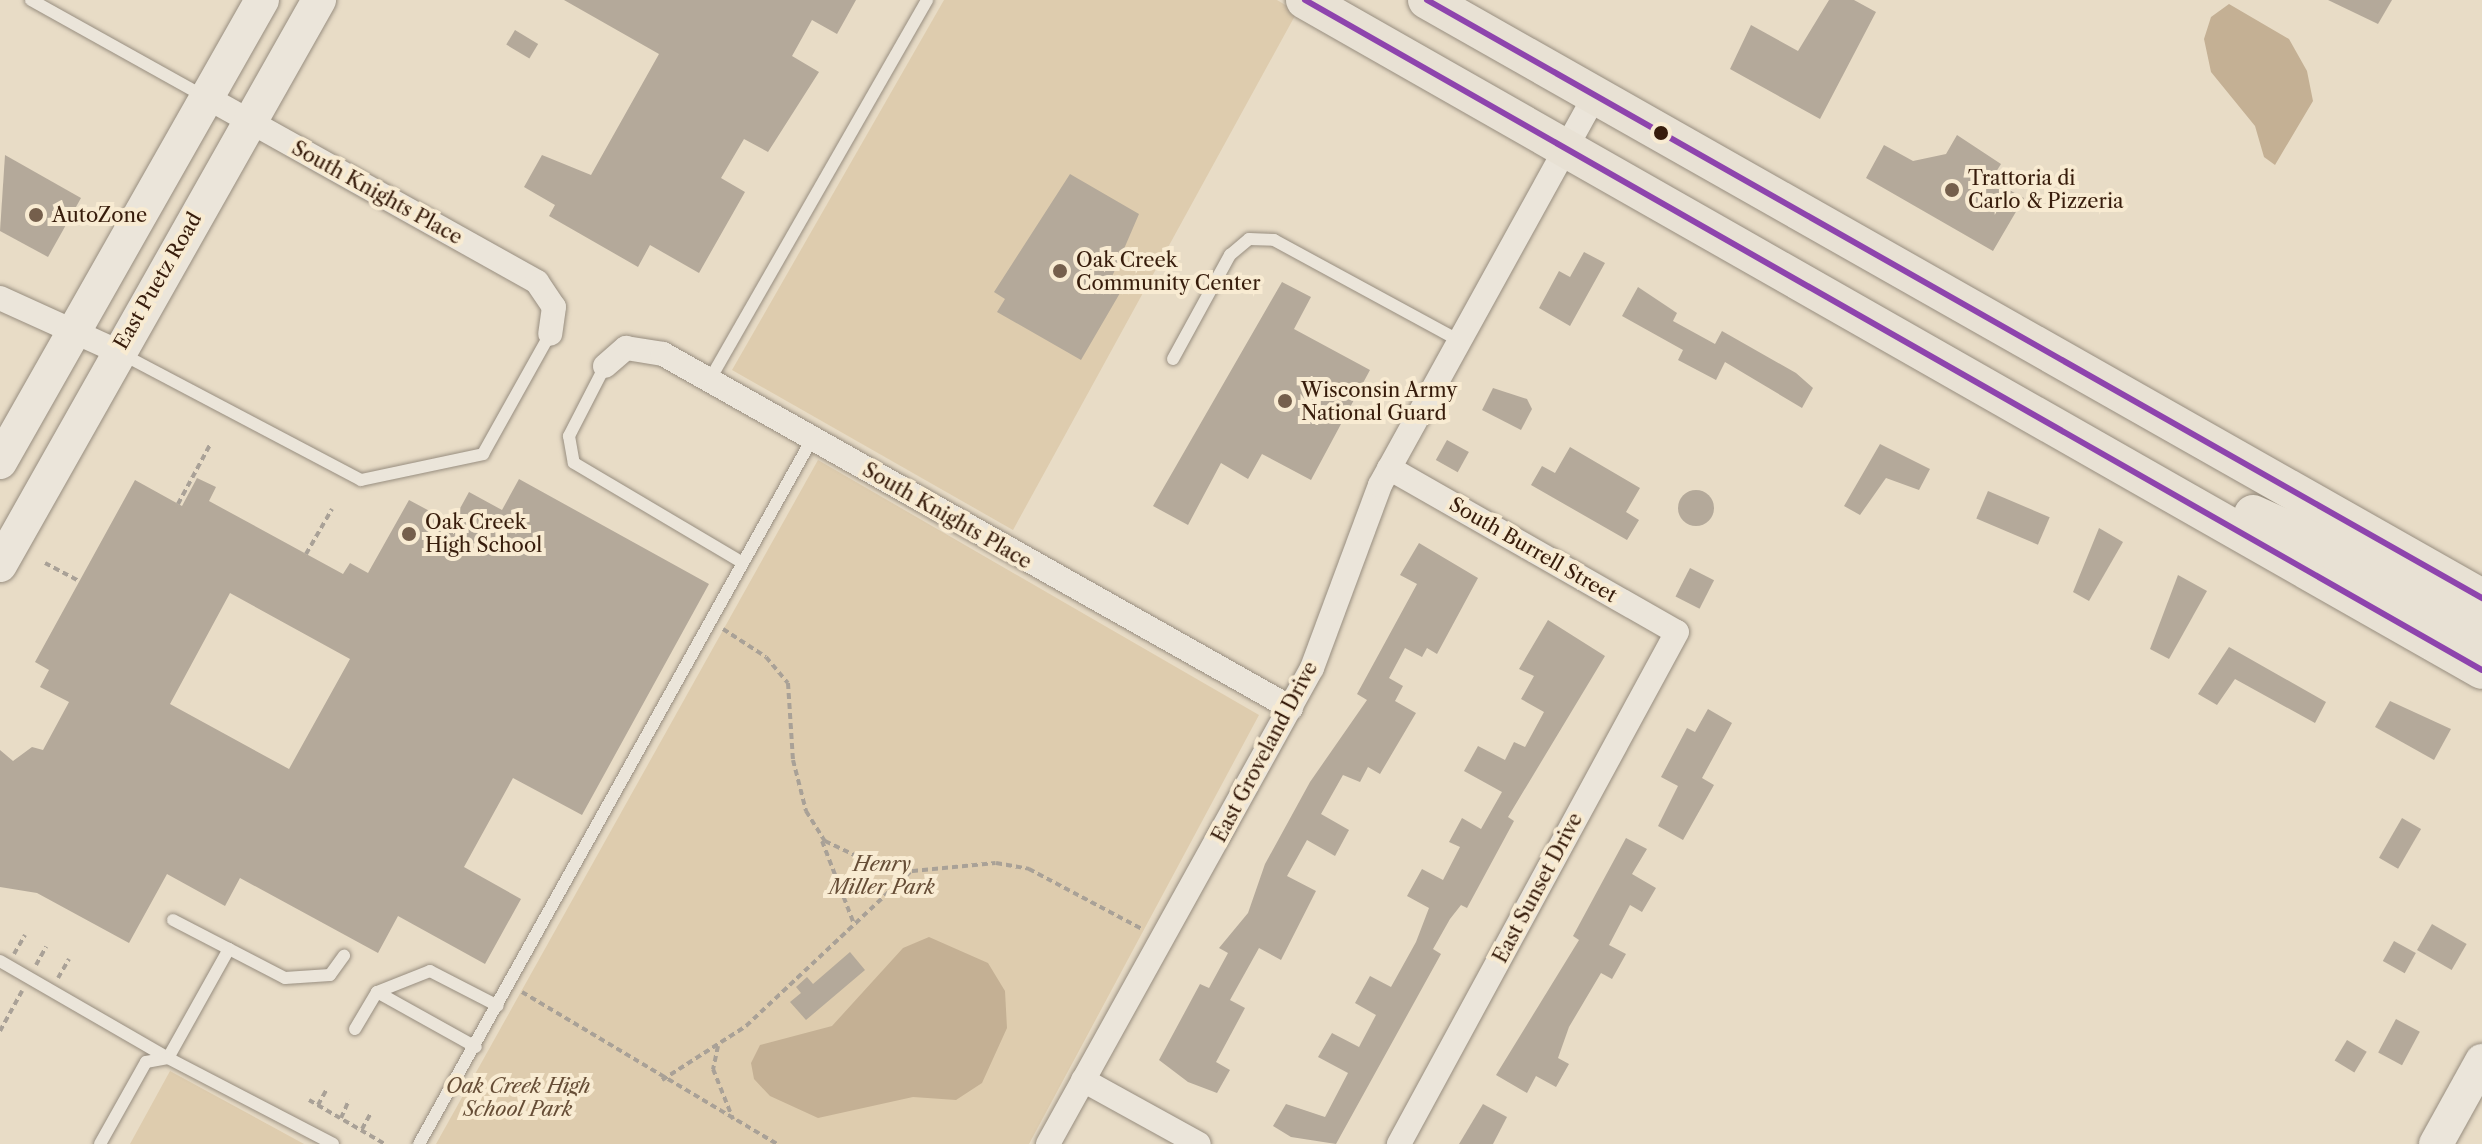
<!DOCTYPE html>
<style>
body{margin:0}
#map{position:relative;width:2482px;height:1144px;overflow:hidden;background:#e8dcc6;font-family:"Libre Caslon Text",serif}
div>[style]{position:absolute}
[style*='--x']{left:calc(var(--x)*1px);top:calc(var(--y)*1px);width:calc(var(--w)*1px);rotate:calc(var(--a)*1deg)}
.green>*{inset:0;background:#deccae}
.water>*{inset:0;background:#c4b094}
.building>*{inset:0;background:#b4a99a;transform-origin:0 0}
.round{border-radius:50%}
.path>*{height:4px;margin-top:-2px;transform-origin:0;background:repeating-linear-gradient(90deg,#a9a197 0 6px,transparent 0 10px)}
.roads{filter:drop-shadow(0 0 2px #988e80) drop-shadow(0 0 2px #988e80)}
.lane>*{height:12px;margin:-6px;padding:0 6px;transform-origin:6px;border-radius:6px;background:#ebe5da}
.street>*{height:24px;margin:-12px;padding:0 12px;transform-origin:12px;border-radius:12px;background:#ebe5da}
.secondary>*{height:34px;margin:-17px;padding:0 17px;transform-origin:17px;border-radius:17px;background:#ebe5da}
.primary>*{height:38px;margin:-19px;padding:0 19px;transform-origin:19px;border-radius:19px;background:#e8e1d4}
.bus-1>*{height:6px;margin:-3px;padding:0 3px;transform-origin:3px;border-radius:3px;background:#8e44ad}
.dots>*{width:22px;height:22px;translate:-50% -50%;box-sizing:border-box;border:4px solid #f8ebd2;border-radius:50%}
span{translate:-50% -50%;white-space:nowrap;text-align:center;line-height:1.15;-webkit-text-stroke:8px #f8ebd2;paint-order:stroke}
.poi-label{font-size:20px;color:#371c0b}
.left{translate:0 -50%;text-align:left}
.street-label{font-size:20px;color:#371c0b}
.park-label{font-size:20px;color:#664d36;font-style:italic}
</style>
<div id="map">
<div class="green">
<div style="clip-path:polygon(944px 0,1277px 0,1297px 12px,1013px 530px,732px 370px)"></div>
<div style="clip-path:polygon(818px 460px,1259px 715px,1029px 1144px,436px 1144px)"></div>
<div style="clip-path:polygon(170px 1071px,304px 1144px,130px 1144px)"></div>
</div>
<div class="water">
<div style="clip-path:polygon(2229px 4px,2289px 39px,2307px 71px,2313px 101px,2275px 165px,2264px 157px,2255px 126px,2211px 72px,2204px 39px,2211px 17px)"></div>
<div style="clip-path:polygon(929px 937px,988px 963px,1005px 991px,1007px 1028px,982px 1083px,956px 1100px,913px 1097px,818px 1118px,770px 1096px,754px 1079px,751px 1063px,760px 1045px,832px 1026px,903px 948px)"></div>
</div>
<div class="building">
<div style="clip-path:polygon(564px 0,856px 0,837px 34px,812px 20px,792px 56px,819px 72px,768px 152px,744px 139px,721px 178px,745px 192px,699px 273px,650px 245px,638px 267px,549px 216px,555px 205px,524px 187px,542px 155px,591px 175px,659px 54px)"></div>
<div style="clip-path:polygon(1829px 0,1854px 0,1876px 12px,1820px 119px,1730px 69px,1751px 25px,1798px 51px)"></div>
<div style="clip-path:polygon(2328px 0,2392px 0,2378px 24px)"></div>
<div style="left:515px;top:30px;width:27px;height:17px;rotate:31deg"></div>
<div style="clip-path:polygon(1957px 135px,2001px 164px,1991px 180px,2024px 198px,1993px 251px,1866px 178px,1884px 145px,1913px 161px,1946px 154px)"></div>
<div style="clip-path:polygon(5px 155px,81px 198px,48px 257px,0 231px)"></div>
<div style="clip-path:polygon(1070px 174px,1139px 214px,1108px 286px,1120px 293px,1081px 360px,997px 312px,1005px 299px,994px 292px)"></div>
<div style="clip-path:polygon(1584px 252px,1605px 263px,1570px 326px,1539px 308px,1559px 271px,1570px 277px)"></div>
<div style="clip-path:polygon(1282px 282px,1311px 297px,1294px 329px,1370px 370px,1311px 480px,1262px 454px,1248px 479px,1221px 463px,1188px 525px,1153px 506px)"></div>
<div style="clip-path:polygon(1638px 287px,1677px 313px,1673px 321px,1715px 344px,1722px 331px,1796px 373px,1813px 388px,1802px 408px,1725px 362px,1716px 380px,1678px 360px,1683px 350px,1622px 316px)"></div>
<div style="clip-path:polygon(1493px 388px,1527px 399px,1532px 409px,1521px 430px,1482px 410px)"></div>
<div style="left:1447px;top:440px;width:25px;height:23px;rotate:29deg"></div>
<div style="clip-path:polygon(1880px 444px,1930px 469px,1919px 490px,1886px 478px,1860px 515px,1844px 506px)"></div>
<div style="clip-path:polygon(1570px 447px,1640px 488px,1626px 512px,1639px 520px,1627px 540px,1531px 485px,1542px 466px,1555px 473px)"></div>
<div style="clip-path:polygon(evenodd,197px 478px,216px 487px,209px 501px,343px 574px,350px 563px,368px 573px,409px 500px,452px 523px,469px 492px,502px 510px,519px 479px,709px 584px,582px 815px,513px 778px,464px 867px,521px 899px,485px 964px,398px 916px,378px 953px,240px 878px,225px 906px,167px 874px,129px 943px,37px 893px,0 887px,0 750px,13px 761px,32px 747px,43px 750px,69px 702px,40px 687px,49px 670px,35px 662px,135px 480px,182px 506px,197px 478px,230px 593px,350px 659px,289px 769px,170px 704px,230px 593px)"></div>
<div class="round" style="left:1678px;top:490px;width:36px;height:36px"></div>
<div style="left:1988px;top:491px;width:67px;height:30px;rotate:23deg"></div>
<div style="clip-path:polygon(2099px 528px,2123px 542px,2089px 601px,2073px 592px)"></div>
<div style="clip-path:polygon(1419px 543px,1478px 578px,1437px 654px,1427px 648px,1422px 657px,1405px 648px,1389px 678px,1403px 686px,1395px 701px,1416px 713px,1380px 774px,1368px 767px,1360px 782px,1343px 775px,1321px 814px,1349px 830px,1335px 856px,1307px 840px,1287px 876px,1316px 891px,1281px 960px,1259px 948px,1230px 1000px,1245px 1008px,1216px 1062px,1230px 1070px,1217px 1093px,1188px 1082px,1159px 1060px,1200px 984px,1209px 988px,1228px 953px,1219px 948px,1248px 913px,1265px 864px,1310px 782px,1367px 700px,1357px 694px,1417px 584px,1400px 575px)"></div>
<div style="left:1690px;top:568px;width:27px;height:32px;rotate:27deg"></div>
<div style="clip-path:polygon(2178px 575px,2207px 591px,2169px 659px,2150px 649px)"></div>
<div style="clip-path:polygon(1548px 620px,1605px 656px,1508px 817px,1514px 821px,1467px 908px,1461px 905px,1450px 919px,1433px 949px,1441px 954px,1336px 1144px,1291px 1137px,1273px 1126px,1286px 1104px,1325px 1117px,1348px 1073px,1318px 1057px,1332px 1033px,1359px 1047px,1376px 1015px,1355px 1003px,1370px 976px,1391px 987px,1416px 942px,1429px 908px,1407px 896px,1422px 869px,1443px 880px,1460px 847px,1449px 842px,1462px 818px,1481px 829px,1502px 792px,1464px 771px,1478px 746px,1505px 760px,1514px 742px,1525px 747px,1544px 712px,1521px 699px,1534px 676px,1519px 669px)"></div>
<div style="clip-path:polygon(2229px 647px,2326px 702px,2315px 723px,2235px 679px,2217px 705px,2198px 694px)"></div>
<div style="clip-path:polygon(2390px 701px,2451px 729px,2434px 760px,2375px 727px)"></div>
<div style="clip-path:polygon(1708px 709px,1732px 723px,1702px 778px,1714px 785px,1683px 840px,1658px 826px,1678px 786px,1661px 777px,1687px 728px,1695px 732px)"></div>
<div style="left:2402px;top:818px;width:22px;height:46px;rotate:30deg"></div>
<div style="clip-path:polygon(1626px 838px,1647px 849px,1632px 874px,1656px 888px,1642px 912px,1630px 905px,1609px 945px,1626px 954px,1612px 979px,1601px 973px,1569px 1027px,1558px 1058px,1569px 1064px,1556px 1087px,1536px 1076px,1527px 1093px,1496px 1075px,1579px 940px,1573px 936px)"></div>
<div style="left:2432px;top:924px;width:40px;height:30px;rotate:30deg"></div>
<div style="left:2394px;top:941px;width:25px;height:23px;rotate:29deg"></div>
<div style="clip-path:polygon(850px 952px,865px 970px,806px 1020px,790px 1002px,801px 993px,796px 987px,807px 977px,813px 984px)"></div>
<div style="left:2396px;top:1019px;width:27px;height:38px;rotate:28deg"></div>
<div style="left:2347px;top:1040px;width:23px;height:24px;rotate:31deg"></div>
<div style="clip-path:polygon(1483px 1104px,1507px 1117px,1493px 1144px,1459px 1144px)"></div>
</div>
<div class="path">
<div style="--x:178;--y:504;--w:69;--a:-61.6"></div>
<div style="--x:306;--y:554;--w:52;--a:-60"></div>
<div style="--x:45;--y:563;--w:38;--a:28"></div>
<div style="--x:723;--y:629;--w:51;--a:33.1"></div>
<div style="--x:766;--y:657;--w:34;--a:50"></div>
<div style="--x:788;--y:683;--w:77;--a:86.3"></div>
<div style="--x:793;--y:760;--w:53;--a:75.7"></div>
<div style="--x:806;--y:811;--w:36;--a:58"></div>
<div style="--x:825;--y:841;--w:74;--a:25.5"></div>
<div style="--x:892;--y:873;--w:104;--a:-5.5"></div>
<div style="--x:996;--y:863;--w:34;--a:10"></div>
<div style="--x:1029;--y:869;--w:128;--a:28"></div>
<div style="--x:822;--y:841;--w:89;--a:68.9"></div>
<div style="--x:14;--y:954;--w:22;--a:-60"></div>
<div style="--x:36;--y:965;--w:21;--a:-61"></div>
<div style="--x:58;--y:978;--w:22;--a:-60"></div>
<div style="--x:522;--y:992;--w:297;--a:30.8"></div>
<div style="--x:0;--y:1031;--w:46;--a:-61.2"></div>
<div style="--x:718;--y:1046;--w:24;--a:102"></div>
<div style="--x:713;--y:1069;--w:54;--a:68.2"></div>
<div style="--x:662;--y:1080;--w:100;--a:-32.7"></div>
<div style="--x:746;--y:1026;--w:225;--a:-43.2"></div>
<div style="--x:309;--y:1100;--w:88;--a:30.1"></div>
<div style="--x:318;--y:1105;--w:18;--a:-61"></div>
<div style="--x:341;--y:1118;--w:20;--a:-66"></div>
<div style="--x:362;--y:1129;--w:18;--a:-61"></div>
</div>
<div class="roads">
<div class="lane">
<div style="--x:31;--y:0;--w:199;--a:29.1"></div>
<div style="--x:122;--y:354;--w:270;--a:27.8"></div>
<div style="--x:361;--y:480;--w:125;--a:-12"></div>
<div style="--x:483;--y:454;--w:137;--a:-60.8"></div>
<div style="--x:1173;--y:359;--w:119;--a:-61.3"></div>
<div style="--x:1230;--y:255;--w:25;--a:-40"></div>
<div style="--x:1249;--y:239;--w:25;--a:2"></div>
<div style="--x:1274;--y:240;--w:212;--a:28.5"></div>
<div style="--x:605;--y:366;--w:79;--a:117.2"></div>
<div style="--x:569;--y:436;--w:27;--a:80"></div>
<div style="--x:574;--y:463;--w:196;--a:30.6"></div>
<div style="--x:709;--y:381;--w:439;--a:-60.2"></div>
<div style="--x:173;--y:920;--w:63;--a:27.4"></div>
<div style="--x:0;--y:961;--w:194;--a:30"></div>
<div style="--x:168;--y:1058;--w:125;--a:-60.8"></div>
<div style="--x:229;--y:949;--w:63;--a:27.4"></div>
<div style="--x:285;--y:978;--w:45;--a:-3.8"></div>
<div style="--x:330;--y:975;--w:24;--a:-54"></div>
<div style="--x:377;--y:992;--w:57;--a:-21.6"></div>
<div style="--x:430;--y:971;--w:76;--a:27.2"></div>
<div style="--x:355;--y:1029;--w:43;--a:-59.3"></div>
<div style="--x:377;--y:992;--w:113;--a:29.1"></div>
<div style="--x:100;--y:1144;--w:94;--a:-60.7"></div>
<div style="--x:146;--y:1062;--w:22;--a:-10"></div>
<div style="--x:168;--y:1058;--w:186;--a:27.5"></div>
<div style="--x:419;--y:1144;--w:807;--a:-60.86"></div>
</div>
<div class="street">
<div style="--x:208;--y:98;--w:377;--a:29.2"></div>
<div style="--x:537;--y:282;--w:30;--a:56"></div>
<div style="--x:554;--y:307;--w:27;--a:98"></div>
<div style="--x:0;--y:298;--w:128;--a:24.4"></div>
<div style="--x:605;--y:366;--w:28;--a:-41"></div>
<div style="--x:626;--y:348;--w:37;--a:9"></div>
<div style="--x:663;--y:354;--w:721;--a:29.41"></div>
<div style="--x:1389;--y:468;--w:331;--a:29.7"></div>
<div style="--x:1677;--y:632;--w:583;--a:118.5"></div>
<div style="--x:1083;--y:1080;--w:132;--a:28.9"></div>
<div style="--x:1048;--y:1144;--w:544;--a:-60.99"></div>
<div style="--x:1312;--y:668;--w:195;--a:-69.6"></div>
<div style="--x:1380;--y:485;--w:444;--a:-61.1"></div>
</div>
<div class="secondary">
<div style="--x:0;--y:462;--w:531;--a:-60.44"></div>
<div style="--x:0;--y:565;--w:649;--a:-60.55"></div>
<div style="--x:2436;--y:1144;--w:95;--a:-61"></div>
</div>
<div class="primary">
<div style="--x:1305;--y:0;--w:1354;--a:29.65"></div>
<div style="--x:1427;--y:0;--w:1213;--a:29.55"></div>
<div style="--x:2253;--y:514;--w:128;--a:24.4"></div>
<div style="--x:2370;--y:567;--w:129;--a:30.1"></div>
</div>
</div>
<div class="bus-1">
<div style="--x:1305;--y:0;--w:1354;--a:29.65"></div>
<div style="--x:1427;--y:0;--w:1213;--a:29.55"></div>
</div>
<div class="dots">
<div style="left:1661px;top:133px;background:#371c0b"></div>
<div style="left:1952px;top:190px;background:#755f4c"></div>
<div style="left:36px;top:215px;background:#755f4c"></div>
<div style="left:1060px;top:271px;background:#755f4c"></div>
<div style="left:1285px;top:401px;background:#755f4c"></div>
<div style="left:409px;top:534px;background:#755f4c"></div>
</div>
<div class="poi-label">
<span class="left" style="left:1968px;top:190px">Trattoria di<br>Carlo &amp; Pizzeria</span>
<span class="left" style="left:52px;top:215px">AutoZone</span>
<span class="left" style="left:1076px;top:272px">Oak Creek<br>Community Center</span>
<span class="left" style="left:1301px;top:402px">Wisconsin Army<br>National Guard</span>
<span class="left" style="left:425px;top:534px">Oak Creek<br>High School</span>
</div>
<div class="street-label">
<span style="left:377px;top:193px;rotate:29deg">South Knights Place</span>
<span style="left:158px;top:281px;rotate:-60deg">East Puetz Road</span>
<span style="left:947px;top:516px;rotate:30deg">South Knights Place</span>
<span style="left:1533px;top:550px;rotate:30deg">South Burrell Street</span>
<span style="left:1265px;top:752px;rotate:-62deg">East Groveland Drive</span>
<span style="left:1538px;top:888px;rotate:-62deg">East Sunset Drive</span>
</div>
<div class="park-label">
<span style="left:882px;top:876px">Henry<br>Miller Park</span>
<span style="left:518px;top:1098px">Oak Creek High<br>School Park</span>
</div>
</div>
